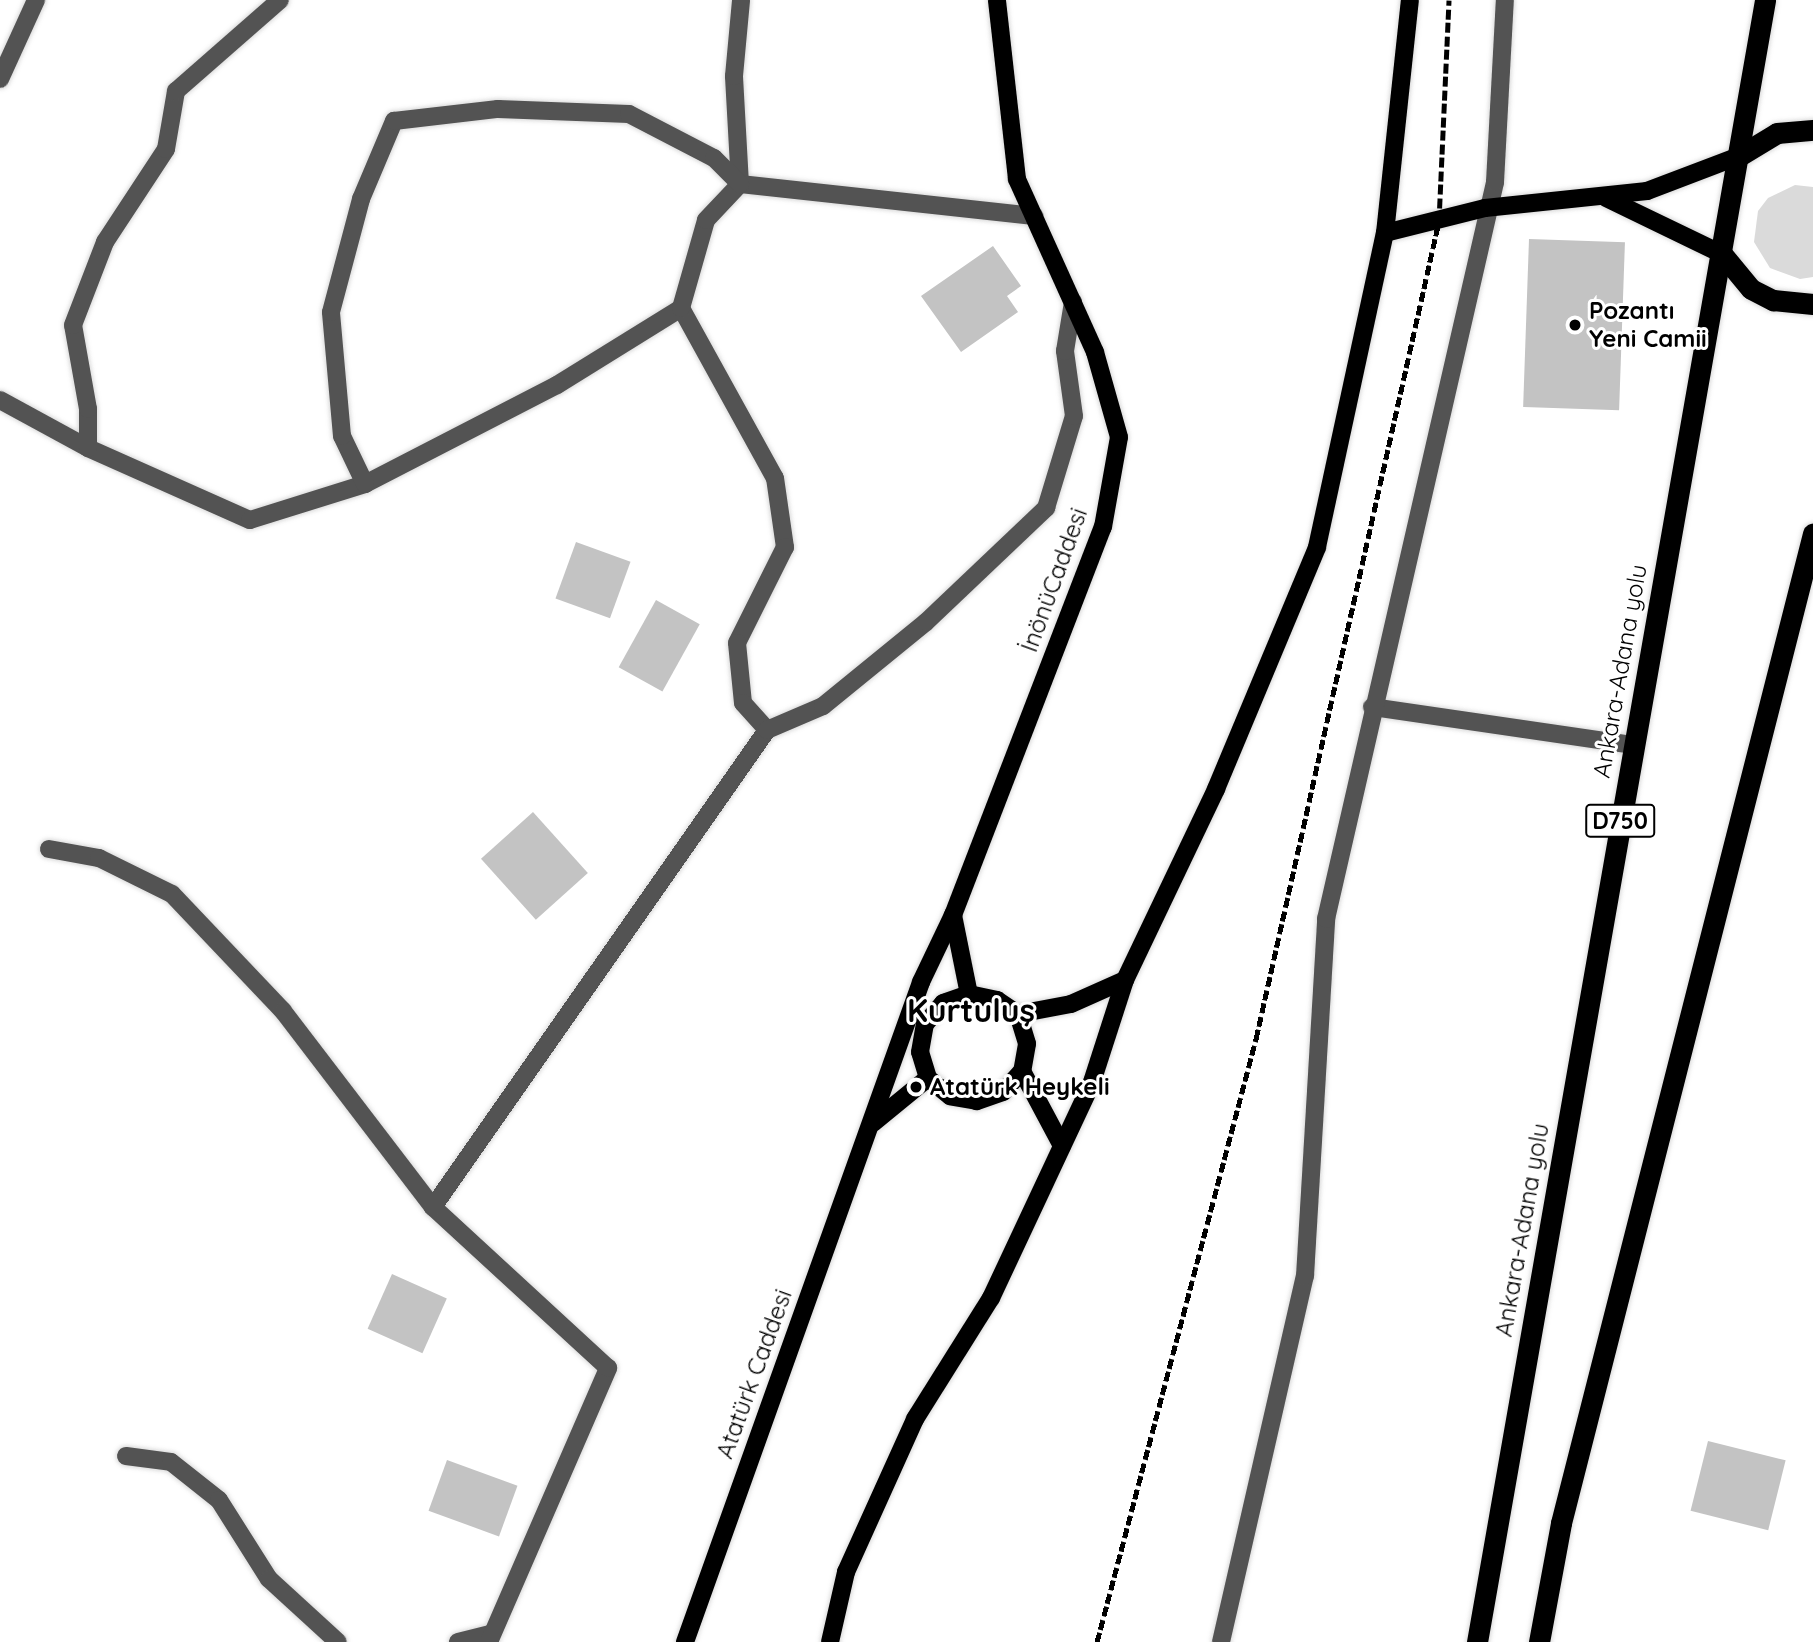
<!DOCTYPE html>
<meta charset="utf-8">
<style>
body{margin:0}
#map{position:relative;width:1813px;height:1642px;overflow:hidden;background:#fff;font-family:Quicksand,sans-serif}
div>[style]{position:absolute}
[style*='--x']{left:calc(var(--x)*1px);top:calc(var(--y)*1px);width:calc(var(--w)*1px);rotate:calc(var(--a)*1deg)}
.green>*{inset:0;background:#dadada}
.building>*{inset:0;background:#c3c3c3;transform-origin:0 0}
.roads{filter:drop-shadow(0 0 2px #dbdbdb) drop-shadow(0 0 2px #dbdbdb)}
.minor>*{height:18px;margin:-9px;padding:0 9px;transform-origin:9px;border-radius:9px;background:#535353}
.major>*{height:18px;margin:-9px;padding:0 9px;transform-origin:9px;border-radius:9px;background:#000}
.highway>*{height:21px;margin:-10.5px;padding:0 10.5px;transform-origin:10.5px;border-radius:10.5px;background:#000}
.rail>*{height:5px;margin-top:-2.5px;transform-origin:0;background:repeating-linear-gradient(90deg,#000 0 10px,transparent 0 13.5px)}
.dots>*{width:19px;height:19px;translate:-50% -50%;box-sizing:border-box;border:4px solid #fff;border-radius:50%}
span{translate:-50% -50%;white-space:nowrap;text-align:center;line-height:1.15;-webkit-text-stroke:6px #fff;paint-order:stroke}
.shield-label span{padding:2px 5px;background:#fff;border:2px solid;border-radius:5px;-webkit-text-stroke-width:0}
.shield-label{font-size:23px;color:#000;font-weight:700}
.poi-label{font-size:24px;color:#000;font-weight:700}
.left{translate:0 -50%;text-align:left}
.street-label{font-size:24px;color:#000}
.district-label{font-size:32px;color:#000;font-weight:700}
</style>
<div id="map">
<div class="green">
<div style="clip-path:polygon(1795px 185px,1813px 187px,1813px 277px,1800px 279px,1770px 268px,1754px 242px,1758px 211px,1768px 198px)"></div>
</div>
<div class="building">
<div style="left:1529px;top:239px;width:96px;height:168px;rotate:2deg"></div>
<div style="clip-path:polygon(993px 246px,1021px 286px,1007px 296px,1018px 312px,961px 352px,921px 296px)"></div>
<div style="left:576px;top:542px;width:58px;height:60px;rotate:20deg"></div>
<div style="left:656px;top:600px;width:50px;height:77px;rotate:29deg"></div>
<div style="left:533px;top:812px;width:82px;height:70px;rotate:48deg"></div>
<div style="left:392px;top:1274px;width:60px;height:60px;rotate:24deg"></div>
<div style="left:1708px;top:1441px;width:80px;height:72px;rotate:14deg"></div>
<div style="left:447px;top:1460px;width:75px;height:54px;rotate:20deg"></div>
</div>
<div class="roads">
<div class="minor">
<div style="--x:0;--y:79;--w:87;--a:-65.5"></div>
<div style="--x:740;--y:184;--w:108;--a:-93.2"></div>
<div style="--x:734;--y:76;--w:76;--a:-84.7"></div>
<div style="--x:681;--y:308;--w:194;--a:61.1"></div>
<div style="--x:775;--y:478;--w:70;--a:81.8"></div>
<div style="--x:785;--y:547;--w:107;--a:116.6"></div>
<div style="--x:737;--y:643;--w:60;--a:84.3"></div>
<div style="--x:743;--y:703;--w:36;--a:48"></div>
<div style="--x:0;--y:400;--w:100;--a:28.6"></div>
<div style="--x:88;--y:448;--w:177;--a:24"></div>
<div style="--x:250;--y:520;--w:121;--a:-17.4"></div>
<div style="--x:365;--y:484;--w:216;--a:-27.3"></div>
<div style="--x:557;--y:385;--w:146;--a:-31.8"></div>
<div style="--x:681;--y:308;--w:91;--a:-74.1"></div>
<div style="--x:706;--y:220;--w:50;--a:-46.6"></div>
<div style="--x:740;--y:184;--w:296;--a:6.2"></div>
<div style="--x:88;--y:448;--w:39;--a:-90"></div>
<div style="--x:88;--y:409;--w:85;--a:-100.1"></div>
<div style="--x:73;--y:325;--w:89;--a:-68.9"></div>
<div style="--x:105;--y:242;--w:111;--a:-56.7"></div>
<div style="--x:166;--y:149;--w:59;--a:-80.2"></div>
<div style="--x:176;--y:91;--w:138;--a:-41.2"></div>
<div style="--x:365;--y:484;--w:53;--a:-115.6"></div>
<div style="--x:342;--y:436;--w:124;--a:-95.1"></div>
<div style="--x:331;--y:312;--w:117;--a:-75.1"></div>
<div style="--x:361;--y:199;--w:85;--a:-67.1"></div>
<div style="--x:394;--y:121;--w:105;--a:-6.6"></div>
<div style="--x:498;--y:109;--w:131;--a:2.2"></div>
<div style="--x:629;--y:114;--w:96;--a:27.4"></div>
<div style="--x:714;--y:158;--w:37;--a:45"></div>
<div style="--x:1372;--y:707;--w:264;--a:8.3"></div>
<div style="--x:49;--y:849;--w:51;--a:10.2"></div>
<div style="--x:99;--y:858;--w:81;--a:26.3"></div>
<div style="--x:172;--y:894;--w:161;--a:46.5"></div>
<div style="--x:283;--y:1011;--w:247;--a:52.6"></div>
<div style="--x:126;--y:1456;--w:45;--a:7.6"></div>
<div style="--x:171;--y:1462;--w:61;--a:38.4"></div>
<div style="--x:219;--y:1500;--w:93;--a:57.7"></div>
<div style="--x:269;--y:1579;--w:93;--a:42.4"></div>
<div style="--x:458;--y:1642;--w:34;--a:-14"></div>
<div style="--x:489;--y:1642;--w:299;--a:-66.5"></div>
<div style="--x:608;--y:1368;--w:238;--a:-137.4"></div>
<div style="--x:433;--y:1207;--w:582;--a:-55"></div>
<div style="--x:767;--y:730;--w:61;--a:-23.2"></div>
<div style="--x:823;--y:706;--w:133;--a:-39.2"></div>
<div style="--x:926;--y:622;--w:166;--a:-43.5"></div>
<div style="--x:1046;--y:508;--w:96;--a:-73.1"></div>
<div style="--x:1074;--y:416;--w:66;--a:-97.9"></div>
<div style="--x:1065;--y:351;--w:50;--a:-80.7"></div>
<div style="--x:1221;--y:1642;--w:376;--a:-77.1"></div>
<div style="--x:1305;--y:1276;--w:358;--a:-86.6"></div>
<div style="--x:1326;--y:919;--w:756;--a:-77.08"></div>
<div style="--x:1495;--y:182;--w:182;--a:-86.9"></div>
</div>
<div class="major">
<div style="--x:1606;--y:198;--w:129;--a:25.8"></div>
<div style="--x:1385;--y:233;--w:103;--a:-14"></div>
<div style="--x:1485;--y:208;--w:163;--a:-6"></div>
<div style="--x:1647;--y:191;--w:98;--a:-20.8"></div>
<div style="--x:953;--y:915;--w:81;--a:78.6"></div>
<div style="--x:1018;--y:1014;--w:54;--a:-10.7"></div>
<div style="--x:1071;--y:1004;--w:59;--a:-24"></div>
<div style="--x:1022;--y:1071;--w:28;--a:132"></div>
<div style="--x:1003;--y:1092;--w:28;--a:161"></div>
<div style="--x:977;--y:1101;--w:27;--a:-170"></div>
<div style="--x:950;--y:1096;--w:28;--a:-141"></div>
<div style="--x:928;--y:1078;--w:27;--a:-107"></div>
<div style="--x:920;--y:1052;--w:28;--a:-80"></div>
<div style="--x:925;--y:1024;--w:28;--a:-49"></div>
<div style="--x:943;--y:1003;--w:28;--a:-19"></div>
<div style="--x:969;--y:994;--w:29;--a:12"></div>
<div style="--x:997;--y:1000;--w:25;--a:34"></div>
<div style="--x:1018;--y:1014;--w:31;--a:73"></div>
<div style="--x:1027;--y:1044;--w:27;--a:100"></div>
<div style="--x:1022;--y:1071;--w:85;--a:61.9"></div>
<div style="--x:873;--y:1123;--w:71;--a:-39.3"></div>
<div style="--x:685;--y:1642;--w:701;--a:-70.32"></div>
<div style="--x:921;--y:982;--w:74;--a:-64.5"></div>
<div style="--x:953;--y:915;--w:416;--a:-68.9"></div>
<div style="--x:1103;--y:527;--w:91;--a:-79.9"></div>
<div style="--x:1119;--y:437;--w:88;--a:-105.8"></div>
<div style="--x:1095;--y:352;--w:190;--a:-114.3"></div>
<div style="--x:1017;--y:179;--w:180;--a:-96.4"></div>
<div style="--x:830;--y:1642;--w:72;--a:-77.1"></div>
<div style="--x:846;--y:1572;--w:168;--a:-65.7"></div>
<div style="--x:915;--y:1419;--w:143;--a:-57.9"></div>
<div style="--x:991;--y:1298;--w:238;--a:-64.9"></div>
<div style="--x:1092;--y:1082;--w:107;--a:-72.1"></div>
<div style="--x:1125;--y:980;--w:212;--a:-64.5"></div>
<div style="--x:1216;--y:789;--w:262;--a:-67.3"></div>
<div style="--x:1317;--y:547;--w:321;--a:-77.8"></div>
<div style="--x:1385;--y:233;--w:234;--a:-83.9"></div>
</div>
<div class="highway">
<div style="--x:1739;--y:156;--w:44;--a:-31.2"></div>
<div style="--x:1777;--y:133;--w:36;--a:-5"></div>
<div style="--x:1722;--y:254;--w:45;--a:50.4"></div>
<div style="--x:1751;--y:289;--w:25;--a:27"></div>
<div style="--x:1773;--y:300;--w:40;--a:5.7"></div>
<div style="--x:1477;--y:1642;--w:1667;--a:-80.05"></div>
<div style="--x:1539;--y:1642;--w:121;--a:-79.5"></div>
<div style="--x:1561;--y:1523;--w:1021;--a:-75.71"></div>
</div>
</div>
<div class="rail">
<div style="--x:1097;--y:1642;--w:624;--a:-75.23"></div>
<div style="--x:1256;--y:1039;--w:838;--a:-77.39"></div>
<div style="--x:1439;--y:221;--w:221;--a:-87.4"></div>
</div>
<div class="dots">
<div style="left:1575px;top:325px;background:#000"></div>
<div style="left:916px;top:1087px;background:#000"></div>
</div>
<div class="shield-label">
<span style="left:1620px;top:821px">D750</span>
</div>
<div class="poi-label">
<span class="left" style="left:1589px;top:325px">Pozantı<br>Yeni Camii</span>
<span class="left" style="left:930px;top:1087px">Atatürk Heykeli</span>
</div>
<div class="street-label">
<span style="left:1054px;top:580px;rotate:-70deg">İnönüCaddesi</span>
<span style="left:1620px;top:671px;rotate:-80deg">Ankara-Adana yolu</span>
<span style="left:1522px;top:1230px;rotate:-80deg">Ankara-Adana yolu</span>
<span style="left:754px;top:1374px;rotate:-70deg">Atatürk Caddesi</span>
</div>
<div class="district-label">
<span style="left:971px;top:1010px">Kurtuluş</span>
</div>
</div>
